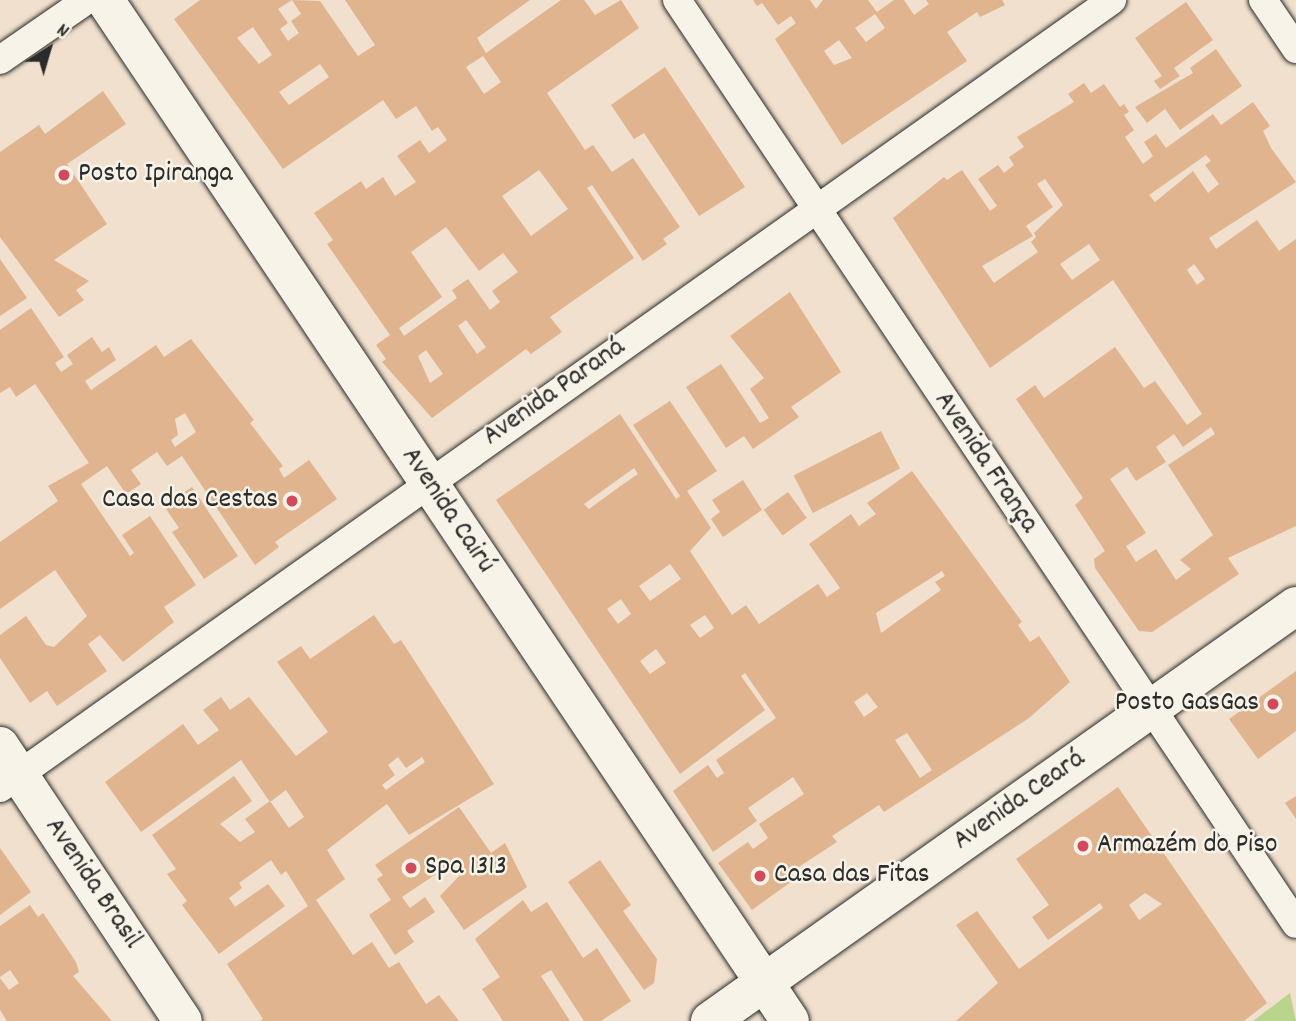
<!DOCTYPE html>
<meta charset="utf-8">
<style>
body{margin:0}
#map{position:relative;width:1296px;height:1021px;overflow:hidden;background:#f0e0cd;font-family:Dekko,sans-serif}
div>[style]{position:absolute}
[style*='--x']{left:calc(var(--x)*1px);top:calc(var(--y)*1px);width:calc(var(--w)*1px);rotate:calc(var(--a)*1deg)}
.green>*{inset:0;background:#b9d58d}
.building>*{inset:0;background:#dfb48f;transform-origin:0 0}
.roads{filter:drop-shadow(0 0 2px #2b2b2b) drop-shadow(0 0 2px #2b2b2b)}
.street>*{height:28px;margin:-14px;padding:0 14px;transform-origin:14px;border-radius:14px;background:#f7f3e8}
.secondary>*{height:38px;margin:-19px;padding:0 19px;transform-origin:19px;border-radius:19px;background:#f7f3e8}
.dots>*{width:19px;height:19px;translate:-50% -50%;box-sizing:border-box;border:4px solid #f7f3e8;border-radius:50%}
span{translate:-50% -50%;white-space:nowrap;text-align:center;line-height:1.15;-webkit-text-stroke:5px #f7f3e8;paint-order:stroke}
.poi-label{font-size:28px;color:#2b2b2b}
.left{translate:0 -50%;text-align:left}
.right{translate:-100% -50%;text-align:right}
.street-label{font-size:28px;color:#2b2b2b}
.north{position:absolute;left:14px;top:14px;width:70px;height:70px;-webkit-text-stroke:5px #f7f3e8;paint-order:stroke;rotate:37deg;font-size:19px;font-weight:700;line-height:28px;text-align:center;color:#2b2b2b}
.north::after{content:'';display:block;margin:auto;width:24px;height:32px;background:#2b2b2b;clip-path:polygon(50% 0,100% 100%,50% 72%,0 100%)}
</style>
<div id="map">
<div class="green">
<div style="clip-path:polygon(1290px 993px,1296px 1021px,1253px 1021px)"></div>
</div>
<div class="building">
<div style="clip-path:polygon(evenodd,200px 0,292px 0,278px 9px,288px 23px,280px 29px,288px 41px,299px 33px,291px 21px,301px 14px,292px 0,320px 1px,358px 56px,375px 45px,345px 0,530px 0,477px 38px,486px 53px,561px 0,584px 0,595px 15px,621px 0,639px 28px,547px 93px,585px 150px,593px 145px,612px 172px,633px 158px,680px 227px,663px 239px,667px 244px,643px 261px,592px 185px,587px 188px,634px 258px,550px 317px,562px 332px,531px 354px,526px 349px,432px 418px,382px 362px,386px 359px,376px 345px,390px 335px,327px 244px,333px 240px,314px 213px,361px 181px,366px 189px,383px 177px,395px 196px,416px 182px,397px 156px,420px 140px,429px 153px,447px 140px,438px 127px,432px 131px,416px 106px,396px 119px,383px 100px,283px 169px,174px 19px,200px 0,253px 27px,272px 55px,259px 64px,237px 38px,253px 27px,200px 0,483px 56px,501px 82px,484px 94px,466px 67px,483px 56px,200px 0,320px 64px,329px 77px,289px 105px,279px 92px,320px 64px,200px 0,539px 170px,568px 209px,531px 236px,502px 196px,539px 170px,200px 0,446px 227px,479px 271px,503px 253px,518px 272px,492px 291px,500px 302px,490px 310px,468px 279px,452px 290px,457px 298px,404px 336px,399px 328px,442px 297px,411px 252px,446px 227px,200px 0,466px 320px,486px 347px,477px 354px,458px 326px,466px 320px,200px 0,426px 350px,443px 374px,430px 383px,418px 356px,426px 350px)"></div>
<div style="clip-path:polygon(evenodd,753px 0,810px 0,816px 9px,823px 0,868px 0,877px 12px,894px 0,904px 0,914px 15px,929px 4px,926px 0,1002px 0,1005px 5px,980px 17px,977px 12px,947px 32px,967px 61px,842px 145px,775px 39px,796px 23px,791px 16px,778px 25px,762px 3px,757px 6px,753px 0,875px 14px,885px 28px,866px 42px,855px 28px,875px 14px,753px 0,839px 40px,852px 58px,834px 65px,824px 51px,839px 40px)"></div>
<div style="clip-path:polygon(1186px 2px,1213px 40px,1174px 68px,1180px 76px,1160px 89px,1154px 81px,1162px 76px,1135px 38px)"></div>
<div style="clip-path:polygon(1216px 49px,1242px 86px,1180px 130px,1165px 109px,1147px 123px,1135px 107px,1193px 73px,1190px 68px)"></div>
<div style="clip-path:polygon(665px 67px,745px 187px,699px 216px,644px 133px,634px 139px,611px 105px)"></div>
<div style="clip-path:polygon(evenodd,1084px 83px,1091px 93px,1104px 84px,1120px 107px,1124px 104px,1129px 112px,1124px 115px,1134px 130px,1125px 137px,1143px 164px,1153px 156px,1144px 142px,1156px 134px,1166px 148px,1213px 114px,1221px 125px,1253px 102px,1270px 126px,1263px 131px,1271px 148px,1296px 182px,1209px 238px,1216px 249px,1257px 220px,1279px 251px,1296px 239px,1296px 526px,1228px 558px,1239px 574px,1152px 632px,1139px 631px,1095px 568px,1094px 559px,1105px 551px,1075px 505px,1083px 498px,1016px 399px,1035px 385px,1044px 398px,1115px 347px,1144px 388px,1155px 381px,1187px 425px,1202px 414px,1113px 280px,990px 368px,893px 218px,944px 177px,947px 180px,962px 170px,990px 211px,997px 206px,978px 179px,998px 165px,1004px 173px,1014px 165px,1009px 157px,1024px 147px,1017px 137px,1074px 102px,1068px 94px,1084px 83px,1206px 155px,1211px 161px,1205px 165px,1219px 184px,1208px 193px,1193px 171px,1155px 202px,1149px 195px,1206px 155px,1084px 83px,1045px 179px,1063px 205px,1034px 233px,1036px 237px,1031px 242px,1038px 252px,994px 283px,982px 266px,1033px 236px,1026px 226px,1053px 207px,1037px 184px,1045px 179px,1084px 83px,1089px 244px,1100px 260px,1072px 280px,1060px 264px,1089px 244px,1084px 83px,1194px 264px,1205px 279px,1197px 285px,1187px 270px,1194px 264px,1084px 83px,1211px 427px,1215px 434px,1168px 465px,1213px 535px,1180px 560px,1191px 569px,1176px 580px,1156px 549px,1136px 562px,1126px 546px,1146px 533px,1110px 479px,1127px 467px,1136px 481px,1166px 462px,1156px 447px,1174px 434px,1183px 447px,1211px 427px)"></div>
<div style="clip-path:polygon(103px 91px,126px 124px,67px 164px,107px 224px,54px 260px,89px 281px,76px 290px,84px 300px,59px 317px,0 237px,0 152px,39px 125px,45px 134px)"></div>
<div style="clip-path:polygon(0 259px,27px 298px,0 316px)"></div>
<div style="clip-path:polygon(790px 292px,841px 372px,791px 407px,799px 417px,753px 449px,744px 436px,726px 448px,686px 387px,721px 364px,760px 423px,769px 418px,750px 389px,764px 378px,730px 336px)"></div>
<div style="clip-path:polygon(evenodd,31px 308px,64px 357px,55px 363px,61px 372px,73px 364px,67px 355px,92px 337px,102px 352px,109px 347px,116px 360px,85px 381px,91px 390px,156px 345px,164px 357px,191px 339px,254px 420px,250px 423px,283px 466px,279px 469px,284px 478px,309px 460px,337px 499px,275px 542px,279px 547px,255px 565px,182px 456px,167px 466px,157px 452px,131px 470px,141px 484px,126px 494px,107px 466px,81px 484px,130px 556px,134px 553px,122px 535px,150px 516px,196px 585px,164px 607px,174px 622px,123px 662px,100px 635px,88px 644px,107px 671px,57px 706px,47px 691px,30px 703px,0 658px,0 635px,26px 616px,46px 645px,54px 647px,87px 616px,55px 570px,0 609px,0 542px,58px 501px,48px 486px,89px 463px,35px 384px,16px 397px,10px 387px,0 393px,0 330px,31px 308px,185px 413px,196px 432px,175px 447px,171px 440px,178px 435px,175px 419px,185px 413px)"></div>
<div style="clip-path:polygon(evenodd,670px 401px,717px 471px,687px 491px,711px 528px,690px 551px,732px 615px,746px 605px,759px 624px,818px 584px,827px 597px,840px 588px,809px 544px,851px 514px,859px 526px,876px 514px,867px 503px,912px 471px,1022px 622px,1018px 625px,1030px 642px,1039px 636px,1070px 682px,1029px 718px,884px 812px,879px 805px,832px 836px,837px 842px,791px 872px,795px 879px,752px 910px,718px 863px,748px 842px,753px 849px,768px 838px,759px 824px,804px 794px,793px 777px,748px 808px,757px 821px,713px 852px,673px 791px,708px 765px,717px 778px,724px 773px,716px 760px,776px 718px,745px 673px,741px 676px,765px 710px,680px 774px,496px 500px,620px 414px,676px 499px,680px 496px,633px 425px,670px 401px,634px 468px,638px 474px,622px 485px,589px 509px,584px 504px,634px 468px,670px 401px,670px 564px,681px 579px,650px 601px,639px 586px,670px 564px,670px 401px,942px 571px,945px 576px,935px 582px,941px 590px,881px 633px,876px 613px,942px 571px,670px 401px,621px 599px,631px 614px,618px 624px,607px 609px,621px 599px,670px 401px,705px 615px,714px 628px,700px 638px,690px 625px,705px 615px,670px 401px,656px 649px,666px 663px,650px 674px,640px 661px,656px 649px,670px 401px,867px 693px,878px 707px,864px 717px,854px 702px,867px 693px,670px 401px,907px 733px,932px 770px,920px 778px,895px 740px,907px 733px)"></div>
<div style="left:881px;top:431px;width:42px;height:98px;rotate:63deg"></div>
<div style="clip-path:polygon(743px 480px,762px 510px,723px 537px,711px 519px,720px 512px,712px 500px)"></div>
<div style="clip-path:polygon(192px 487px,238px 556px,204px 579px,172px 532px,179px 528px,164px 506px)"></div>
<div style="left:788px;top:492px;width:32px;height:30px;rotate:54deg"></div>
<div style="clip-path:polygon(evenodd,374px 615px,394px 644px,401px 640px,494px 784px,409px 835px,387px 804px,380px 809px,327px 850px,345px 879px,316px 900px,353px 955px,372px 942px,389px 968px,399px 962px,426px 1004px,439px 995px,459px 1021px,260px 1021px,263px 1019px,227px 964px,308px 906px,286px 871px,281px 875px,271px 860px,239px 883px,242px 888px,229px 898px,235px 907px,268px 884px,285px 906px,219px 954px,182px 905px,187px 901px,167px 874px,176px 869px,152px 835px,234px 776px,252px 801px,220px 824px,240px 842px,255px 832px,245px 819px,270px 801px,289px 828px,304px 817px,286px 790px,270px 802px,241px 760px,141px 832px,105px 782px,183px 724px,198px 745px,219px 730px,203px 710px,221px 697px,230px 710px,249px 697px,296px 756px,328px 732px,277px 662px,301px 646px,310px 659px,374px 615px,398px 757px,406px 768px,422px 757px,425px 762px,386px 790px,382px 785px,395px 775px,388px 765px,398px 757px)"></div>
<div style="clip-path:polygon(1296px 671px,1296px 731px,1258px 759px,1229px 719px)"></div>
<div style="clip-path:polygon(evenodd,1118px 787px,1267px 1003px,1244px 1021px,956px 1021px,998px 983px,956px 925px,977px 911px,1019px 969px,1103px 908px,1100px 903px,1048px 940px,1032px 917px,1049px 905px,1016px 859px,1118px 787px,1145px 893px,1162px 904px,1139px 920px,1129px 905px,1145px 893px)"></div>
<div style="clip-path:polygon(1296px 796px,1296px 819px,1285px 803px)"></div>
<div style="clip-path:polygon(459px 807px,491px 853px,505px 843px,527px 887px,464px 930px,440px 896px,464px 871px,457px 860px,402px 897px,410px 908px,425px 897px,435px 912px,407px 931px,414px 942px,395px 955px,369px 915px,391px 900px,377px 879px,383px 875px,375px 865px)"></div>
<div style="clip-path:polygon(0 848px,31px 892px,0 915px)"></div>
<div style="clip-path:polygon(600px 860px,631px 905px,623px 911px,657px 959px,654px 983px,644px 990px,568px 882px)"></div>
<div style="clip-path:polygon(523px 900px,531px 912px,547px 902px,583px 958px,597px 948px,631px 1001px,601px 1021px,584px 1021px,551px 970px,541px 976px,570px 1021px,503px 1021px,482px 989px,500px 977px,475px 939px)"></div>
<div style="clip-path:polygon(30px 905px,38px 917px,43px 913px,76px 962px,79px 972px,73px 976px,112px 1021px,7px 1021px,0 1010px,0 978px,9px 990px,19px 983px,10px 970px,0 977px,0 926px)"></div>
</div>
<div class="roads">
<div class="street">
<div style="--x:677;--y:0;--w:1112;--a:56.18"></div>
<div style="--x:1263;--y:0;--w:59;--a:56"></div>
<div style="--x:0;--y:60;--w:106;--a:-34.6"></div>
<div style="--x:0;--y:788;--w:1363;--a:-35.32"></div>
</div>
<div class="secondary">
<div style="--x:105;--y:0;--w:1229;--a:56.14"></div>
<div style="--x:0;--y:746;--w:330;--a:56.4"></div>
<div style="--x:710;--y:1021;--w:718;--a:-35.31"></div>
</div>
</div>
<div class="dots">
<div style="left:64px;top:175px;background:#d1495b"></div>
<div style="left:292px;top:501px;background:#d1495b"></div>
<div style="left:1273px;top:704px;background:#d1495b"></div>
<div style="left:1083px;top:846px;background:#d1495b"></div>
<div style="left:411px;top:868px;background:#d1495b"></div>
<div style="left:760px;top:876px;background:#d1495b"></div>
</div>
<div class="poi-label">
<span class="left" style="left:78px;top:175px">Posto Ipiranga</span>
<span class="right" style="left:278px;top:501px">Casa das Cestas</span>
<span class="right" style="left:1259px;top:704px">Posto GasGas</span>
<span class="left" style="left:1097px;top:846px">Armazém do Piso</span>
<span class="left" style="left:425px;top:868px">Spa 1313</span>
<span class="left" style="left:774px;top:876px">Casa das Fitas</span>
</div>
<div class="street-label">
<span style="left:555px;top:393px;rotate:-35deg">Avenida Paraná</span>
<span style="left:985px;top:463px;rotate:56deg">Avenida França</span>
<span style="left:447px;top:511px;rotate:56deg">Avenida Cairú</span>
<span style="left:1020px;top:801px;rotate:-35deg">Avenida Ceará</span>
<span style="left:92px;top:884px;rotate:56deg">Avenida Brasil</span>
</div>
<div class="north">N</div>
</div>
